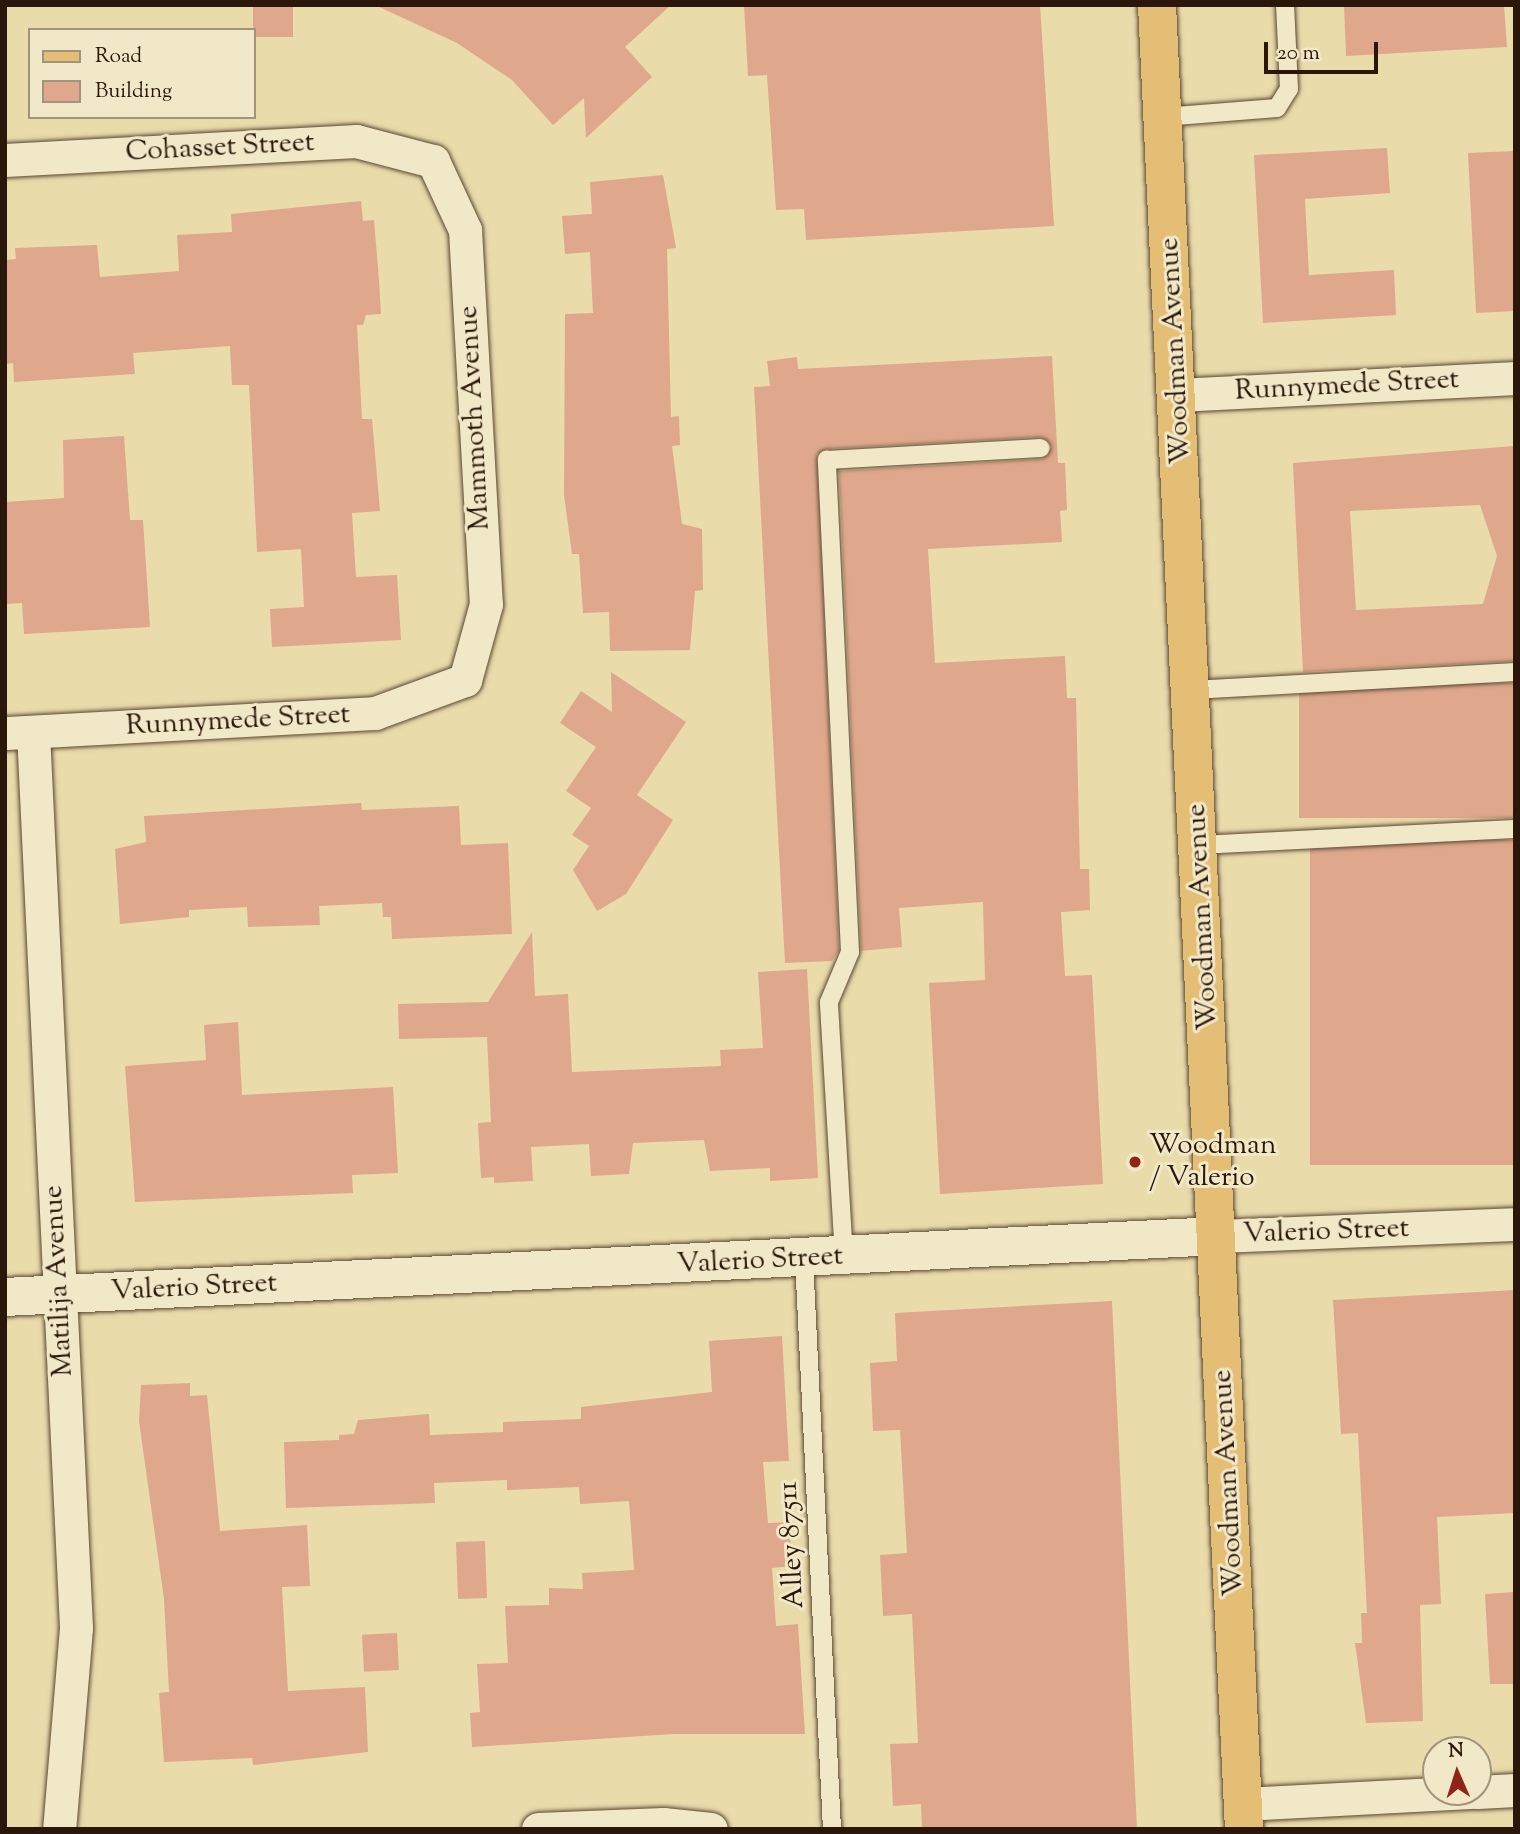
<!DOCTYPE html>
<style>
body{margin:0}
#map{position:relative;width:1520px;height:1834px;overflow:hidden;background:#e9dbaa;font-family:"Sorts Mill Goudy",serif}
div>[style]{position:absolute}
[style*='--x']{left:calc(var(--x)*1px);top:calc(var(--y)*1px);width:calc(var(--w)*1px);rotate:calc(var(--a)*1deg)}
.building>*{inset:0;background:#dfa88c;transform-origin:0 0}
.roads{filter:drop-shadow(0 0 2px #5a4732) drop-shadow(0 0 2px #5a4732)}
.lane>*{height:18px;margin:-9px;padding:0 9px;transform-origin:9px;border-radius:9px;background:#f1e8c8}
.street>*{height:33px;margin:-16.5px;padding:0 16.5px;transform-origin:16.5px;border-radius:16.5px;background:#f1e8c8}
.secondary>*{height:38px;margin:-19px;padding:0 19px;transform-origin:19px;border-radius:19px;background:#f1e8c8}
.primary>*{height:38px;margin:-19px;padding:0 19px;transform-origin:19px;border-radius:19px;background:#e4be75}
.dots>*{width:19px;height:19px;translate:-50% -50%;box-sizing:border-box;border:4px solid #f1e8c8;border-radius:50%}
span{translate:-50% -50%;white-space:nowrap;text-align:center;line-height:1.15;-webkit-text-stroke:6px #f1e8c8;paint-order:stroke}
.street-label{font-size:28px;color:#2b160a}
.poi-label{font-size:28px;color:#2b160a}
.left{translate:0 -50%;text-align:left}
.frame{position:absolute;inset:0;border:7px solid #2b160a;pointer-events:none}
.legend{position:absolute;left:28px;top:28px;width:228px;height:91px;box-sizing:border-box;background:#f1e8c8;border:2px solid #a2947c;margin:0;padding:9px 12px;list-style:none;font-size:21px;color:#2b160a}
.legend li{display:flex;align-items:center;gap:14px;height:35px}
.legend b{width:35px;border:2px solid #a2947c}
.north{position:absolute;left:1422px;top:1736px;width:70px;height:70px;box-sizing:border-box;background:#f1e8c8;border:2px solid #a2947c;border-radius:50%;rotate:357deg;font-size:19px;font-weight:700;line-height:28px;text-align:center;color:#2b160a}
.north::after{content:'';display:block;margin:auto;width:24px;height:32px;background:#8f2418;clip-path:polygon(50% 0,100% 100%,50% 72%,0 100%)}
.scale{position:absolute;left:1264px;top:42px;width:114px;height:32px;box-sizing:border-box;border:4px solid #2b160a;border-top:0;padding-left:9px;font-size:21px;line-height:24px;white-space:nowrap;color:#2b160a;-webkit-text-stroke:5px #f1e8c8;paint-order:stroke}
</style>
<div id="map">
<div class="building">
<div style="left:253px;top:5px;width:40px;height:32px"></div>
<div style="clip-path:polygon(375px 5px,671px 5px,625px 47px,652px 77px,586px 138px,584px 98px,553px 125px,512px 80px,457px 43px)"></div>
<div style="clip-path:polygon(744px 5px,1040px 5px,1054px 226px,806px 240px,804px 209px,776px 210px,767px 75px,748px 76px)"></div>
<div style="clip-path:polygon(1344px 5px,1504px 5px,1507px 47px,1346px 56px)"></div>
<div style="clip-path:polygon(1387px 148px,1390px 193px,1305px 199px,1309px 275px,1394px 270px,1396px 315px,1263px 323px,1254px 155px)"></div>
<div style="clip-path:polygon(1515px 151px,1515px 311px,1476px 313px,1468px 153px)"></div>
<div style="clip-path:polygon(663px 175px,676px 248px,667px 249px,671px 417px,679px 416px,680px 445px,672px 446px,682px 524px,702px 529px,703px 590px,695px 591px,690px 650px,610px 651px,609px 612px,583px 613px,579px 554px,572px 554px,564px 495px,565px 314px,593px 313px,590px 252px,565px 254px,562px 216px,592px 214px,590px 182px)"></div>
<div style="clip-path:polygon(361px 201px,363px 221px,374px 220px,379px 280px,381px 314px,366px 315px,363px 325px,357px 325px,362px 419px,372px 419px,380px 511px,352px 513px,356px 577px,397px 575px,401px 640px,272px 647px,270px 609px,304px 607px,301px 549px,257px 552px,249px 385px,232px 385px,230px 346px,133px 353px,135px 374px,14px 382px,13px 363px,5px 364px,5px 260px,16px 259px,15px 248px,97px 245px,100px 277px,179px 271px,177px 235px,232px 232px,231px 214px)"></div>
<div style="clip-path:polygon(1052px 356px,1058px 463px,1065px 463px,1067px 510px,1060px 511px,1062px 542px,928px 549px,935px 663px,1065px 656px,1067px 698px,1076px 698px,1080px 869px,1089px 869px,1090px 910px,1061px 912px,1065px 976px,1092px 975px,1103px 1184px,940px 1194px,929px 983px,985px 980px,983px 902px,899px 908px,902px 947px,861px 951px,839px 471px,1042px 459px,1052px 447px,1040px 437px,826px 449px,817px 454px,839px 950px,832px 961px,785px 963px,754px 387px,770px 386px,767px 361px,797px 357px,798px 369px)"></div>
<div style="clip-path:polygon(124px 436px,130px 520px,143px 520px,150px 627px,24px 634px,22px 603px,5px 604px,5px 502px,64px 498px,63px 440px)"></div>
<div style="clip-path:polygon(evenodd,1515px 446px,1515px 661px,1303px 672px,1293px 463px,1515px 446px,1480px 505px,1497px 556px,1483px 604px,1356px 610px,1350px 511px,1480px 505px)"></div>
<div style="clip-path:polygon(611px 672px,686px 722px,637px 795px,673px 820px,626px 894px,597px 911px,573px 870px,589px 846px,572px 835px,591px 808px,566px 791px,596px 747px,560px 723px,581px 691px,612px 712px)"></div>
<div style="left:1515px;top:683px;width:135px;height:216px;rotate:90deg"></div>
<div style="clip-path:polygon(361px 803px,362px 810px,459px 806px,461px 845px,508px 843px,512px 934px,392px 939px,391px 917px,383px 917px,382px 903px,319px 906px,320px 925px,248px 927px,247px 907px,189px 910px,189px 917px,120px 924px,115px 849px,146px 842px,144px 816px)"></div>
<div style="left:1515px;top:840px;width:325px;height:205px;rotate:90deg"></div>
<div style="clip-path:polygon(532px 932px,535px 996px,568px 994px,572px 1072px,721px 1066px,720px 1050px,763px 1048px,758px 972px,807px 969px,818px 1178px,770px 1181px,770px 1168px,710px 1171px,704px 1140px,633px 1143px,629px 1174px,591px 1176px,589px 1144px,531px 1147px,533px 1181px,494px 1183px,494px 1177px,481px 1178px,478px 1123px,491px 1122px,487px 1037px,399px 1039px,398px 1004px,488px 1002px)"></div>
<div style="clip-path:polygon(238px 1022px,242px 1095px,393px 1087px,398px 1173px,352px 1175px,353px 1193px,135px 1202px,125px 1066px,206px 1060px,204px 1025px)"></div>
<div style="clip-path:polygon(1515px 1290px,1515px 1513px,1437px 1517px,1441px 1604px,1420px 1605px,1423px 1721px,1366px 1723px,1355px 1643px,1362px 1643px,1361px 1613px,1367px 1613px,1358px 1433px,1341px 1434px,1333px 1300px)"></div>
<div style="clip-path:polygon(1112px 1301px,1137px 1829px,922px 1829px,921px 1804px,893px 1806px,890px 1744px,918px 1743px,912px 1614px,883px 1616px,880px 1555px,907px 1553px,900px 1430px,873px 1431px,870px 1363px,897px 1361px,895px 1313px)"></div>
<div style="clip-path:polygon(782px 1336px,789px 1461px,763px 1462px,768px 1523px,789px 1522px,792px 1566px,772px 1568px,776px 1626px,798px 1624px,805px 1734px,674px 1734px,472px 1747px,470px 1713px,480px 1712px,477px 1664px,508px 1663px,505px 1606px,549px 1605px,549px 1588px,583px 1589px,582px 1573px,634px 1570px,629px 1501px,580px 1504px,579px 1487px,507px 1490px,507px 1480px,434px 1483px,435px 1503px,286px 1508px,284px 1442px,339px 1440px,339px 1435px,354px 1434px,358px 1420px,429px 1414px,430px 1435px,503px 1432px,503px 1422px,581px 1419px,581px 1407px,712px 1392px,709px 1341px)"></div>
<div style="clip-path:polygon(190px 1383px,190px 1396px,207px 1395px,220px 1531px,307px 1525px,310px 1586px,282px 1587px,288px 1691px,365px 1687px,368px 1752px,253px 1765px,252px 1758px,164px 1762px,159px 1693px,169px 1692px,164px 1599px,139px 1421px,141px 1385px)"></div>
<div style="left:485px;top:1541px;width:57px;height:29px;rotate:88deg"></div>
<div style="clip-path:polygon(1515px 1592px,1515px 1684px,1490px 1684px,1485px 1594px)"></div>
<div style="left:397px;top:1633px;width:37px;height:35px;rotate:87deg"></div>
</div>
<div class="roads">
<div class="lane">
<div style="--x:1163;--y:117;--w:114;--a:-4.5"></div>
<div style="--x:1277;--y:108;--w:22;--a:-58"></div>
<div style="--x:1289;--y:89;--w:84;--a:-92.7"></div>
<div style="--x:1192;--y:690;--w:324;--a:-3.2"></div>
<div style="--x:1199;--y:845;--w:316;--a:-2.9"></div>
<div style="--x:844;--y:1257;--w:255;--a:-93.4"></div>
<div style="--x:829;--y:1002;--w:54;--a:-67.2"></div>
<div style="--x:850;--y:952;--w:493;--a:-92.7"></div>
<div style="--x:827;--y:460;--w:214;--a:-3.2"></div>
<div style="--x:804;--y:1259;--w:571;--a:87.19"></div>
</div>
<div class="street">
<div style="--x:5;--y:160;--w:352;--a:-3.1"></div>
<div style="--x:356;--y:141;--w:80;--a:14.6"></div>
<div style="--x:433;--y:161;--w:76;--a:65.1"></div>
<div style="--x:465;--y:230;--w:375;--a:86.8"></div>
<div style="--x:486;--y:604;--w:79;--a:105.4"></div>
<div style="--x:465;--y:680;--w:96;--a:159.9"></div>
<div style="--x:375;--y:713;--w:371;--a:176.9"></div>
<div style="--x:1179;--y:395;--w:336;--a:-2.9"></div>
<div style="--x:33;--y:732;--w:897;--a:87.25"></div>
<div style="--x:76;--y:1628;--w:202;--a:94.8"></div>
<div style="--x:1217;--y:1236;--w:298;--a:-2.3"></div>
<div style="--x:1478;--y:1792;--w:37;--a:-3"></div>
<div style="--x:1243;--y:1804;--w:232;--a:-3"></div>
<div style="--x:538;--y:1829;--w:125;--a:-2.3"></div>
<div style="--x:663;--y:1824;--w:48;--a:5.9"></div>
</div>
<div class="secondary">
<div style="--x:5;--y:1297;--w:1214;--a:-2.88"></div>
</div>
<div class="primary">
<div style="--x:1157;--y:5;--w:1826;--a:87.27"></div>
</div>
</div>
<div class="dots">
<div style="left:1135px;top:1162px;background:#8f2418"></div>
</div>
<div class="street-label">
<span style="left:220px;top:148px;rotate:-3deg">Cohasset Street</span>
<span style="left:1176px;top:351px;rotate:-93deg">Woodman Avenue</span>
<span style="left:1347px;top:386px;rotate:-3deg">Runnymede Street</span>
<span style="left:475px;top:418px;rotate:-93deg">Mammoth Avenue</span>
<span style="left:238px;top:721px;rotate:-3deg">Runnymede Street</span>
<span style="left:1203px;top:917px;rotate:-93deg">Woodman Avenue</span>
<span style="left:1326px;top:1232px;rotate:-2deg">Valerio Street</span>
<span style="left:760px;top:1261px;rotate:-3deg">Valerio Street</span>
<span style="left:59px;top:1281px;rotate:-93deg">Matilija Avenue</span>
<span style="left:194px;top:1288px;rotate:-3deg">Valerio Street</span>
<span style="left:1229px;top:1483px;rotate:-93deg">Woodman Avenue</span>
<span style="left:792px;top:1545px;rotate:-93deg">Alley 87511</span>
</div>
<div class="poi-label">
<span class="left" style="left:1149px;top:1162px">Woodman<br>/ Valerio</span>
</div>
<div class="frame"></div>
<ul class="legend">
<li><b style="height:9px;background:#e4be75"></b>Road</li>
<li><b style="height:19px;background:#dfa88c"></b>Building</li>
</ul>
<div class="north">N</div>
<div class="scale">20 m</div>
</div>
